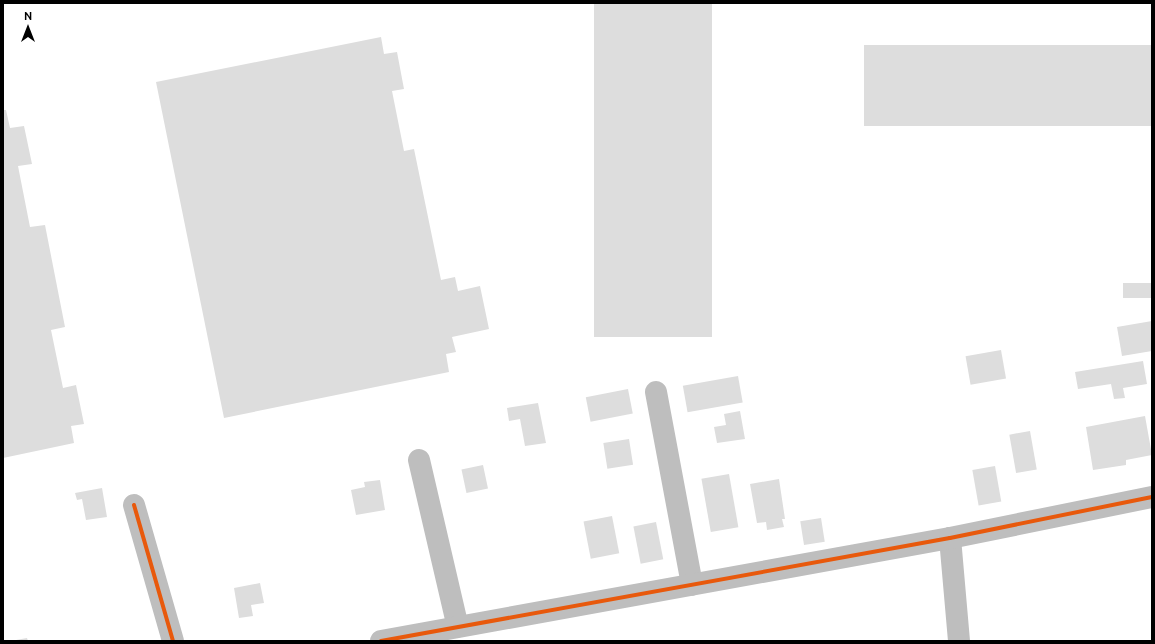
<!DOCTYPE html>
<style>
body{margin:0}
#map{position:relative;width:1155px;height:644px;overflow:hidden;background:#fff;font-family:Ubuntu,sans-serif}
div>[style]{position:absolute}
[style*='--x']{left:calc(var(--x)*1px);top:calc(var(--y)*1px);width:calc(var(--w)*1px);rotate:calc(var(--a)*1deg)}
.building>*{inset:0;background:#ddd;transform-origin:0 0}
.minor>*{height:22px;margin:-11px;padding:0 11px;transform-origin:11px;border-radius:11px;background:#bebebe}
.cycleway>*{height:4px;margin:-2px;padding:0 2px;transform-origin:2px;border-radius:2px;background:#e8590c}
span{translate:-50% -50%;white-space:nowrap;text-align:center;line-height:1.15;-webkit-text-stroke:4px #fff;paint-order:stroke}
.frame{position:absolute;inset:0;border:4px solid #000;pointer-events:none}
.north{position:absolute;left:8px;top:8px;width:40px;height:40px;-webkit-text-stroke:3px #fff;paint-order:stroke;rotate:0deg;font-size:11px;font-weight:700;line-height:16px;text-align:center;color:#000}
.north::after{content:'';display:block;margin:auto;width:14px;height:18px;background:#000;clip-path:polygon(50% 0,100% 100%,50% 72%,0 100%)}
</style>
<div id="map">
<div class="building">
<div style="left:594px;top:3px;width:118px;height:334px"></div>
<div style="clip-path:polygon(381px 37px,384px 54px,397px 52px,404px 89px,392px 91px,404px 151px,414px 149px,441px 280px,455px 277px,458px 291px,480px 286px,489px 329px,452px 337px,456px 352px,446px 354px,449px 372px,224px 418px,156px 82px)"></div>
<div style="left:1152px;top:45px;width:81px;height:288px;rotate:90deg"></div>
<div style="clip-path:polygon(3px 110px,6px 110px,10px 128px,24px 126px,32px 164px,18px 166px,30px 227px,45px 225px,65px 327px,51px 330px,63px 388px,76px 385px,84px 424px,71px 426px,74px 443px,3px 458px)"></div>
<div style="left:1152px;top:283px;width:15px;height:29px;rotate:90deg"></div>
<div style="clip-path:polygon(1152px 321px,1152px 351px,1122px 356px,1117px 327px)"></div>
<div style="left:1001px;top:350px;width:29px;height:36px;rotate:80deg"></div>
<div style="clip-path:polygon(1143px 361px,1147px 384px,1123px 388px,1125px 398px,1114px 399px,1111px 384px,1078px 389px,1075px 372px)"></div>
<div style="left:738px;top:376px;width:27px;height:56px;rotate:80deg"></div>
<div style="left:628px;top:389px;width:25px;height:43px;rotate:79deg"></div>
<div style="clip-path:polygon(538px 403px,546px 443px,525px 446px,520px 419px,509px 421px,507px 408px)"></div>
<div style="clip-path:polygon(740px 411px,745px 439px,717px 443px,714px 427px,726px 425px,724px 414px)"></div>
<div style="clip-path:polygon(1145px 416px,1152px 455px,1126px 460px,1126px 465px,1093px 470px,1086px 427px)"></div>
<div style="left:1030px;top:431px;width:39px;height:21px;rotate:80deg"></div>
<div style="left:629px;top:439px;width:26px;height:26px;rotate:81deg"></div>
<div style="left:483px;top:465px;width:24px;height:22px;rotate:78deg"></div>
<div style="left:995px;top:466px;width:36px;height:23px;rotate:80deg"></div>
<div style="left:729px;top:474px;width:54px;height:28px;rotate:80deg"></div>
<div style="clip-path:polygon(779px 479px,785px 519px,782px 519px,784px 527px,767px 530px,766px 522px,757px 523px,750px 484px)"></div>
<div style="clip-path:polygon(380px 480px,385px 510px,356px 515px,351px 490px,365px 487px,364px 482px)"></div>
<div style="clip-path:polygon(102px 488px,107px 517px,86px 520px,82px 499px,77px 500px,75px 493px)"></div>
<div style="left:612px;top:516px;width:38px;height:29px;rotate:79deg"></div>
<div style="left:821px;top:518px;width:24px;height:21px;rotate:81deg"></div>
<div style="left:656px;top:522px;width:38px;height:23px;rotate:79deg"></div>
<div style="clip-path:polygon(260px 583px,264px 603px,251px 605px,253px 616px,239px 618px,234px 588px)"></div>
<div style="clip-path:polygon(27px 638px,28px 641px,16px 641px,16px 640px)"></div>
</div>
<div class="minor">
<div style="--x:656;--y:392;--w:196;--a:79.4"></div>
<div style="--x:419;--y:460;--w:171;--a:76.9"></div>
<div style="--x:134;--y:505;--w:141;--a:74"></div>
<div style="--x:950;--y:538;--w:103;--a:85"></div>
<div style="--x:381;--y:641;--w:578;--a:-10.26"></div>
<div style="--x:950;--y:538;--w:206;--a:-11.5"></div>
</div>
<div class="cycleway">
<div style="--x:134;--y:505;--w:141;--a:74"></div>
<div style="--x:381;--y:641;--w:578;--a:-10.26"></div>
<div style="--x:950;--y:538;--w:206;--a:-11.5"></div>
</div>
<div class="frame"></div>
<div class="north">N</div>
</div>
